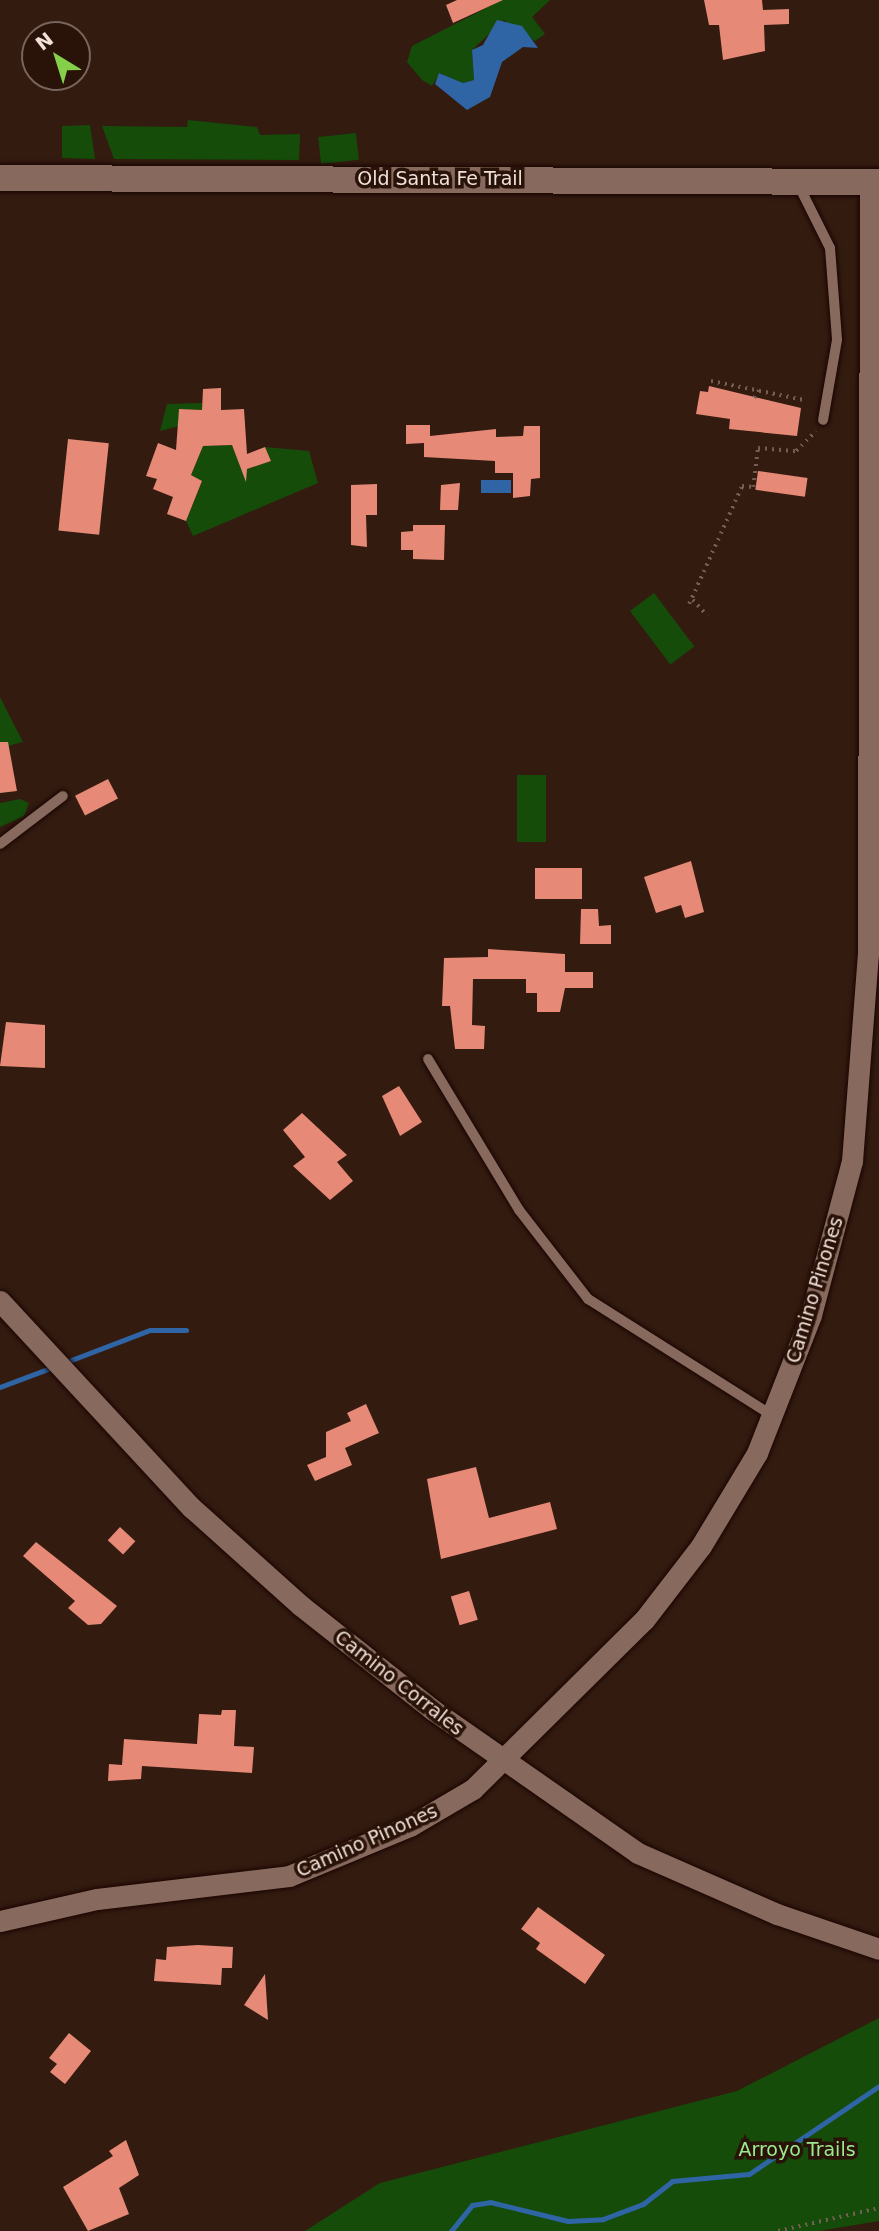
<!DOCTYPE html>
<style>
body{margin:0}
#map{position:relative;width:879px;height:2231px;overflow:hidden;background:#331b10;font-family:"DejaVu Sans",sans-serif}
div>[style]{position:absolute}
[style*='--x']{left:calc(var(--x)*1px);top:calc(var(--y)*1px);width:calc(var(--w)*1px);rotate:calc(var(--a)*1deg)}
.green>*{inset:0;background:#154c0a;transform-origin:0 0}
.water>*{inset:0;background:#2f65a5;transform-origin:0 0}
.stream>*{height:5px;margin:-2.5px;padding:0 2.5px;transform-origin:2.5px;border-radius:2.5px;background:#2f65a5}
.building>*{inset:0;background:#e68977;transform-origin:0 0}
.path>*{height:3.5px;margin-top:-1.75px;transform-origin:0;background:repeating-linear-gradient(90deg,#745e54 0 2px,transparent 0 7px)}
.roads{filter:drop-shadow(0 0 2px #1a0500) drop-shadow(0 0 2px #1a0500)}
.service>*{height:10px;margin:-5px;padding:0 5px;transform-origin:5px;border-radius:5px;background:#876a5d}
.minor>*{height:21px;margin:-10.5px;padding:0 10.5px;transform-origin:10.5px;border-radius:10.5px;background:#876a5d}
.tertiary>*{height:26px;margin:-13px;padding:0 13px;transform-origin:13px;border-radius:13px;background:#876a5d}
span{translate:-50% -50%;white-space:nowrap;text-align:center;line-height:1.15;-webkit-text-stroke:7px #291207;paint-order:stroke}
.street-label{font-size:19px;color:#f1e0d8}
.park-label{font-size:19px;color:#9beb8e}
.north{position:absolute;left:21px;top:21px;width:70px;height:70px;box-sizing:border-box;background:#291207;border:2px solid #79645b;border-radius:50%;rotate:322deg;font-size:19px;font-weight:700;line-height:28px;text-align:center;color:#f1e0d8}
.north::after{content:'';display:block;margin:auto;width:24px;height:32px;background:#86cf4b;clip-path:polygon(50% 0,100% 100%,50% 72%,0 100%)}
</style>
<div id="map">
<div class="green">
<div style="clip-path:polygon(502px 0,550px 0,532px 17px,545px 34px,535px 41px,504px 20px,472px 50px,474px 80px,462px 83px,440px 73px,432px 86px,422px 80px,407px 62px,412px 46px)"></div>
<div style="clip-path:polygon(188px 120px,257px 127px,260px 135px,300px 134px,299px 160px,114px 159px,102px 126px,187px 127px)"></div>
<div style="clip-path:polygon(90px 125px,95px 159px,62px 158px,62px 126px)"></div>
<div style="left:356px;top:133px;width:27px;height:38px;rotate:84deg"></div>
<div style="clip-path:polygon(202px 403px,202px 410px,179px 409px,179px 426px,160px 431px,167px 404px)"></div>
<div style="clip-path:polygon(232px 445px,242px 471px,271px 461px,265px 447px,309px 451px,318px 483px,193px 536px,186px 521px,202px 482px,191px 475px,201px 451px,191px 446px)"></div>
<div style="left:654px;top:593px;width:67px;height:30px;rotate:53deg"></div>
<div style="clip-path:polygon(0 697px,23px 742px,0 748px)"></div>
<div style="left:517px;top:775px;width:29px;height:67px"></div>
<div style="clip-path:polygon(20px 799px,29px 803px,24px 816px,0 827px,0 803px)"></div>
<div style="clip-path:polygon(879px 2018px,879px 2221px,819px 2231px,305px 2231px,380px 2183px,737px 2091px)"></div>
</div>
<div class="water">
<div style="clip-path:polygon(497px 20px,522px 26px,538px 48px,523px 47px,502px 62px,490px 97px,467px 110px,435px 84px,439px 73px,463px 83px,474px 80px,472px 50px,483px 45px)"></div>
<div style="left:481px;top:480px;width:30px;height:13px"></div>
</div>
<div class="stream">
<div style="--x:66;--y:1362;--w:90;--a:-20.9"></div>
<div style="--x:150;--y:1330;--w:36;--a:0"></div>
<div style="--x:0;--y:1387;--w:57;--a:-20.7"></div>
<div style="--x:451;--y:2231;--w:33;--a:-51"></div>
<div style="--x:472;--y:2205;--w:18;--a:-9"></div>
<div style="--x:490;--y:2202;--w:80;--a:13.7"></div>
<div style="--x:568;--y:2221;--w:35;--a:-3"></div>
<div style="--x:603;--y:2219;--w:43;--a:-20.6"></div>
<div style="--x:643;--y:2204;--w:37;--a:-38"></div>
<div style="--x:672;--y:2181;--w:77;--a:-5.2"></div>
<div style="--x:749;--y:2174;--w:157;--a:-34.1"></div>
</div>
<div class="building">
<div style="clip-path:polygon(457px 0,503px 0,453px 23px,446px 5px)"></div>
<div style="clip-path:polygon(704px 0,762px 0,763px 10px,789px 9px,789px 24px,764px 25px,765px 51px,723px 60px,719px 25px,709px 25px)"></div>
<div style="clip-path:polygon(709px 386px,801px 408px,797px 436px,729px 429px,730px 419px,696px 414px,700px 391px,708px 392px)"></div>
<div style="clip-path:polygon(221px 388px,221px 410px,244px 409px,247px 454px,265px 447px,271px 461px,247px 469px,246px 482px,232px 445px,203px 446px,191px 475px,202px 481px,186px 521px,167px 514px,173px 497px,153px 489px,157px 479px,146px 476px,158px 443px,176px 450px,179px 409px,202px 410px,203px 389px)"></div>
<div style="clip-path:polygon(406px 425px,430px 425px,430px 436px,496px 429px,496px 437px,523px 436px,524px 426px,540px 426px,540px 478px,531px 479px,530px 496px,513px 498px,513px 473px,495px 473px,495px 461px,424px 457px,424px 443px,406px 444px)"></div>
<div style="left:68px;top:439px;width:41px;height:92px;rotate:6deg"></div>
<div style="left:758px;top:471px;width:50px;height:19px;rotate:8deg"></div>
<div style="clip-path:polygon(460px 483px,458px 510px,440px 510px,441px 485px)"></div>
<div style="clip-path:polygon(377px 484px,377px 515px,366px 515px,367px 547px,351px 545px,351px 485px)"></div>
<div style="clip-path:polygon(413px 525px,445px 525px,444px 560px,413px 559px,413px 550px,401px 550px,401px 532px,413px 531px)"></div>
<div style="clip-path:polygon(0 742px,8px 742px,17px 791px,0 793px)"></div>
<div style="left:108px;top:779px;width:22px;height:37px;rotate:63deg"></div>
<div style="clip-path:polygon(691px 861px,704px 912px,685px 918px,681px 905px,656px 913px,644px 877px)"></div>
<div style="left:535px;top:868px;width:47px;height:31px"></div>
<div style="clip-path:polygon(581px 909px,598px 909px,599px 926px,611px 925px,611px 944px,580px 944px)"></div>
<div style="clip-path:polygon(488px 949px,565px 954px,565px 972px,593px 972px,593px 988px,565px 988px,560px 1012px,537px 1012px,537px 993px,526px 993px,526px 979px,473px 979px,472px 1025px,485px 1026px,484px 1049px,455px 1049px,450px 1006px,442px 1006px,444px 958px,488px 957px)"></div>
<div style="clip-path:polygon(6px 1022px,45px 1025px,45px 1068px,0 1066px)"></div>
<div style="clip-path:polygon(399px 1086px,422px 1122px,400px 1136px,382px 1096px)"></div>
<div style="clip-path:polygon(302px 1113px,347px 1155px,337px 1162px,353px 1181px,330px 1200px,293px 1166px,305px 1157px,283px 1130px)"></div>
<div style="clip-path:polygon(366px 1404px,379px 1433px,345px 1448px,352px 1465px,315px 1481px,307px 1465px,326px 1457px,326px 1432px,351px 1421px,347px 1413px)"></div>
<div style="clip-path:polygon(476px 1467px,489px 1518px,550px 1502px,557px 1529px,441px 1559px,427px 1479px)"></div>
<div style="left:120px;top:1527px;width:21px;height:18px;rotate:43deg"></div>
<div style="clip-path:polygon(36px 1542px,117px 1606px,101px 1624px,88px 1625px,68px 1608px,75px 1601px,23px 1556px)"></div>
<div style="left:469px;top:1591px;width:30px;height:19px;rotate:73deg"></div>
<div style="clip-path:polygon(222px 1710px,236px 1710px,234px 1746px,254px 1747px,252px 1773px,142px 1766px,141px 1779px,108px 1781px,109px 1764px,122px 1765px,124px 1739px,197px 1744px,199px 1714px,221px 1715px)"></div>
<div style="clip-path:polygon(538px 1907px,605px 1955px,585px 1984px,536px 1949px,540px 1943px,521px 1929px)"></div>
<div style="clip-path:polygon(198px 1945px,233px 1947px,232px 1968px,222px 1968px,221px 1985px,154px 1981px,156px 1959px,166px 1960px,167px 1947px)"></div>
<div style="clip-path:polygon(265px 1974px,268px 2020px,244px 2005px)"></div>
<div style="clip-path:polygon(69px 2033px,91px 2051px,65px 2084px,50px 2072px,57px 2064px,49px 2058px)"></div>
<div style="clip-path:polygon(126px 2140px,139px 2175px,119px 2188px,129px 2214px,88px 2231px,63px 2187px,113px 2156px,109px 2151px)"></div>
</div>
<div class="path">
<div style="--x:711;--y:381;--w:95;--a:11.5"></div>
<div style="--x:754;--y:398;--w:9;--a:-58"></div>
<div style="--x:693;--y:600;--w:21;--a:47"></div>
<div style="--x:689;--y:604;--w:129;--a:-65.8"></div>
<div style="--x:742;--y:486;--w:11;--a:5"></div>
<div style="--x:753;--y:487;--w:39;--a:-83"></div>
<div style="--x:758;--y:448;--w:38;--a:5"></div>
<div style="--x:796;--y:451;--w:28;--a:-45"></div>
<div style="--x:778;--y:2231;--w:104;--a:-12.8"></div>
</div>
<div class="roads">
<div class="service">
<div style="--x:799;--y:186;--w:69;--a:63.4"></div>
<div style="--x:830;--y:248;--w:92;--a:85.6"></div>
<div style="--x:837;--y:340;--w:81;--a:99.9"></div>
<div style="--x:0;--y:844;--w:79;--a:-37.3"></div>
<div style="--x:428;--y:1059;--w:176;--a:58.9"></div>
<div style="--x:519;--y:1210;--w:113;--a:52.2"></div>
<div style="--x:588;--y:1299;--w:219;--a:32.3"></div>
</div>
<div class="minor">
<div style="--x:0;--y:1301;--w:282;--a:47.2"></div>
<div style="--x:192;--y:1508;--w:145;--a:41.9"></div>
<div style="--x:300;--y:1605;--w:169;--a:38.3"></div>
<div style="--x:433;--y:1710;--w:250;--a:34.9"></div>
<div style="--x:638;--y:1853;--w:152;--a:23.7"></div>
<div style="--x:777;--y:1914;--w:108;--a:18.9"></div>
<div style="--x:0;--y:1921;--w:99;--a:-12.8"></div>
<div style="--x:97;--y:1899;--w:193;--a:-6.8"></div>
<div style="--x:289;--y:1876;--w:131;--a:-22.5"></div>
<div style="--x:410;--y:1826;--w:73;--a:-30.4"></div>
<div style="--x:473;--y:1789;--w:240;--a:-44.7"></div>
<div style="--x:644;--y:1620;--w:93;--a:-52.4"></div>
<div style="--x:701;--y:1546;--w:109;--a:-58.9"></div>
<div style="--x:757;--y:1453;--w:148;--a:-68.6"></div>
<div style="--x:811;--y:1315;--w:159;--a:-75.1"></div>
<div style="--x:852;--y:1161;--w:208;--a:-85.6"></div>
<div style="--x:868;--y:954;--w:772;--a:-89.85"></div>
</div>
<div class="tertiary">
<div style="--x:0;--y:178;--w:879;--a:0.26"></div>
</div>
</div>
<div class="street-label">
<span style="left:440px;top:179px">Old Santa Fe Trail</span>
<span style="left:815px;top:1290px;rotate:-73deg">Camino Pinones</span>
<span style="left:399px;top:1683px;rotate:38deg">Camino Corrales</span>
<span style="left:367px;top:1841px;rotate:-24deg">Camino Pinones</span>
</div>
<div class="park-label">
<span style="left:797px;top:2150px">Arroyo Trails</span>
</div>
<div class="north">N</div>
</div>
